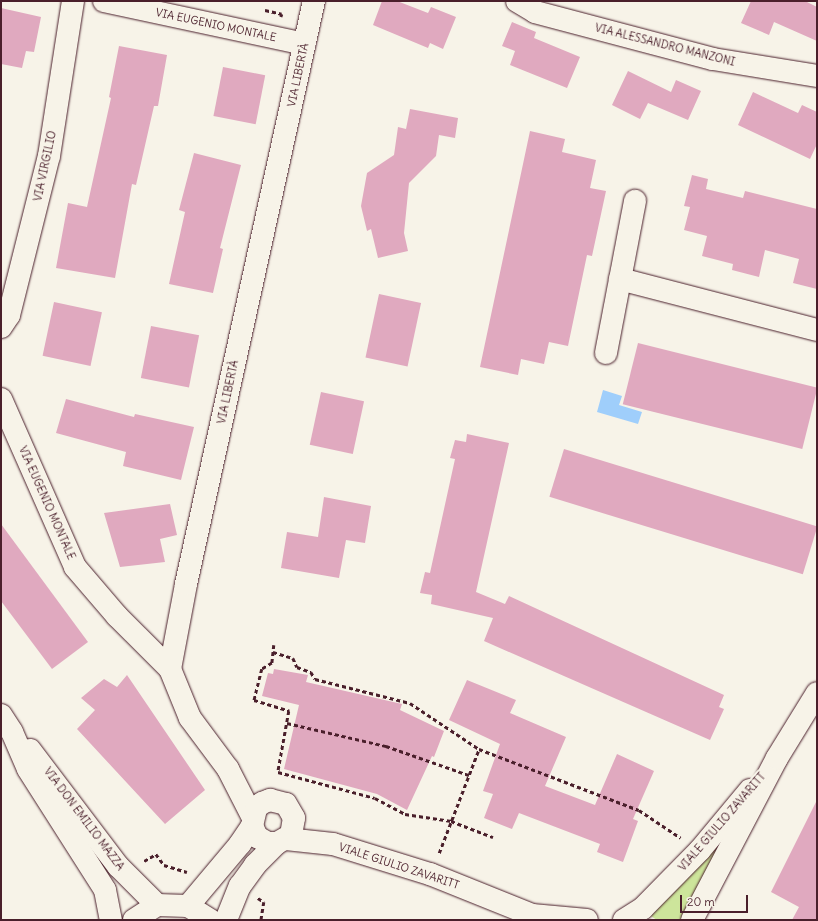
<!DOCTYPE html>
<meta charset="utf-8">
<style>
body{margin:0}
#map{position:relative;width:818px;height:921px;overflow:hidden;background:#f7f3e8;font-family:Delius,sans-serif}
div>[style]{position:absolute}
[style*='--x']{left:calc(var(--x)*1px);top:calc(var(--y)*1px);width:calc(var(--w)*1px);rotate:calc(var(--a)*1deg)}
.green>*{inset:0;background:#cde59b}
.water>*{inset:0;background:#9fcefb}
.building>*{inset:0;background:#e0a9bf;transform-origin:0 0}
.path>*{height:2.5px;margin-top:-1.25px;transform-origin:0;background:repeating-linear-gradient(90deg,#4a1f2b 0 4px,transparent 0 7px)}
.roads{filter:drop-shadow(0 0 1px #4a1f2b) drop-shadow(0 0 1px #4a1f2b)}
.minor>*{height:22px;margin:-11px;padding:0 11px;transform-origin:11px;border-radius:11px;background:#f7f3e8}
span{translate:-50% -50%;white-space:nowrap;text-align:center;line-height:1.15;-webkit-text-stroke:4px #f7f3e8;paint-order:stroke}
.street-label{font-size:11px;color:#4a1f2b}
.frame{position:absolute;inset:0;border:2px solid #4a1f2b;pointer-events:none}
.scale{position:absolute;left:680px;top:895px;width:68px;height:18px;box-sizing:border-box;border:2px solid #4a1f2b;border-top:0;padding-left:5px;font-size:12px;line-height:14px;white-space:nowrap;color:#4a1f2b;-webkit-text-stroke:3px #f7f3e8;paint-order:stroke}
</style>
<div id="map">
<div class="green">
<div style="clip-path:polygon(728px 829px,681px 920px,657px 920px,646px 913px)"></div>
</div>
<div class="water">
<div style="clip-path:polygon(603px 390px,622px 396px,619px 405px,642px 412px,638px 424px,597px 412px)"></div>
</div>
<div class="building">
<div style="clip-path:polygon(382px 1px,397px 1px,428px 13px,431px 7px,456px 17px,443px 49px,430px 43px,428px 48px,373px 25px)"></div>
<div style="clip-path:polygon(751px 1px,805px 1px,817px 7px,817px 41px,774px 22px,769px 35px,741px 23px)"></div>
<div style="clip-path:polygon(1px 8px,41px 17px,34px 52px,26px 51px,22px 68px,1px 64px)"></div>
<div style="clip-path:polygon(512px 22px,536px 32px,534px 38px,580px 57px,567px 88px,510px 65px,515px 51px,502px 46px)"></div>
<div style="clip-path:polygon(119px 46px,167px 55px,158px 106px,154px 106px,136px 185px,132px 184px,115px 278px,56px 268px,68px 203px,87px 207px,111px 98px,109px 97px)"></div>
<div style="left:223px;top:67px;width:43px;height:50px;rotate:11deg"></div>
<div style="clip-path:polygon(628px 71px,671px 92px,676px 80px,701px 91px,688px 120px,648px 103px,640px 119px,612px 105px)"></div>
<div style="clip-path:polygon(753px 92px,798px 113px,802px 105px,817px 112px,817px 144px,810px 159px,738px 125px)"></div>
<div style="clip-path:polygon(410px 109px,458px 118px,455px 138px,439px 135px,436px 156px,409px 183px,404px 233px,408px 251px,378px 258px,371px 229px,367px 231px,361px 206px,367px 173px,394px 155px,398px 127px,406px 129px)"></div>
<div style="clip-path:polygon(530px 131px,565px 139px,562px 152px,596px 160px,590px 188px,606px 191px,592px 256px,587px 255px,568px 346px,549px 342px,544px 364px,521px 359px,518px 375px,480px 367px)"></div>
<div style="clip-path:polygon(194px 153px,241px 165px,220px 248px,223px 249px,213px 293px,169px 284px,185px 212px,179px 210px)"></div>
<div style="clip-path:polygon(692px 175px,708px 179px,706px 189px,743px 198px,745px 191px,817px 209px,817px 289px,793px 283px,799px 259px,765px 250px,759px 277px,732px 270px,733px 264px,702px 256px,707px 236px,684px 230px,690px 207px,684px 206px)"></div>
<div style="left:379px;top:294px;width:43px;height:65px;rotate:12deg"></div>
<div style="left:54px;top:302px;width:49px;height:55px;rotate:12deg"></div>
<div style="left:151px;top:326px;width:49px;height:53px;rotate:11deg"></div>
<div style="left:638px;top:343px;width:185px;height:63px;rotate:14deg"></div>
<div style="left:321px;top:392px;width:44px;height:54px;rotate:12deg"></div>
<div style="clip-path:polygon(66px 399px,134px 417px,135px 414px,194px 427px,181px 480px,123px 466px,126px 452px,56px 433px)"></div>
<div style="clip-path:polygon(467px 434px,509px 443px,476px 592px,505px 604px,509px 596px,724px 695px,719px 707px,724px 709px,710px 740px,484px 641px,493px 618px,431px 604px,432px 595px,420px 593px,425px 572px,430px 573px,455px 459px,450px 458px,455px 440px,466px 442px)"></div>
<div style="left:564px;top:449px;width:265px;height:50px;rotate:17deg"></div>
<div style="clip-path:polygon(324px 497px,371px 506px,365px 543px,346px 540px,339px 578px,281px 568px,287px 532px,318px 537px)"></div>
<div style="clip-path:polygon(170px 504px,177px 535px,160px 539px,165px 562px,120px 567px,104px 513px)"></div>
<div style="clip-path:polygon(1px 524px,88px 642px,52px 669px,1px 601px)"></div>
<div style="clip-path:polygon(274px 669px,308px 675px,306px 682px,402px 704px,400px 710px,444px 731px,434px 757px,432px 756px,407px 810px,377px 794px,284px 769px,299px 705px,262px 696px,268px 673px,273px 674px)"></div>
<div style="clip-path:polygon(127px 675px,205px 790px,165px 824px,77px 729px,95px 710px,81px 698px,104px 679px,117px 687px)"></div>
<div style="clip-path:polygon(467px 680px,516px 700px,510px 713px,566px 737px,545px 786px,595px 805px,617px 754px,654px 771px,633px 819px,638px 821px,623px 862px,597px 852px,600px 844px,519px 813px,512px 829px,484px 818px,493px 794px,483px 791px,500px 744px,449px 720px)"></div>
<div style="clip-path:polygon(817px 800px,817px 920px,792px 920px,799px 907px,771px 892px)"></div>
</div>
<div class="path">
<div style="--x:265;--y:10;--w:17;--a:13"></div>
<div style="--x:282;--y:14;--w:3;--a:108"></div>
<div style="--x:274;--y:645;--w:18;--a:96"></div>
<div style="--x:272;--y:663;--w:12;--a:149"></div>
<div style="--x:262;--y:669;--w:32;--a:104"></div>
<div style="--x:254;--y:700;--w:37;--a:17"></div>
<div style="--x:289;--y:711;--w:62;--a:100.2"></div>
<div style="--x:278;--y:772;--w:100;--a:15"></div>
<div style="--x:375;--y:798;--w:34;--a:28"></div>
<div style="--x:405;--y:814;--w:47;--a:8.7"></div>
<div style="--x:451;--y:821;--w:45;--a:20.9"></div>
<div style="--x:273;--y:652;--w:21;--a:17"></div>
<div style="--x:293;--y:658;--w:10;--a:66"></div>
<div style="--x:297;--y:667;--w:15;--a:20"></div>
<div style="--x:311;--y:672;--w:8;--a:60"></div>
<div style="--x:315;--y:679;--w:98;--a:14.2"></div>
<div style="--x:410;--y:703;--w:83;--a:33.7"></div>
<div style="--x:287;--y:723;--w:102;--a:13.1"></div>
<div style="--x:386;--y:746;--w:88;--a:19.3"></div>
<div style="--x:439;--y:853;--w:111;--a:-69"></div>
<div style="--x:479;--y:749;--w:171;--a:20.9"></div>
<div style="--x:639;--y:810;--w:50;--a:33.7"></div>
<div style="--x:144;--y:861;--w:14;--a:-30"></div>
<div style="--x:156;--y:854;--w:14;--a:54"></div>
<div style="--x:164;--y:865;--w:24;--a:17"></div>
<div style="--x:258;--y:898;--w:7;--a:34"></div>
<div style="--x:264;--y:902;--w:18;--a:99"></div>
</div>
<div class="roads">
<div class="minor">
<div style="--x:104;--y:1;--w:205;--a:12.1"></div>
<div style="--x:517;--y:1;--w:21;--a:31"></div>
<div style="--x:535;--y:12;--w:184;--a:14.8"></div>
<div style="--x:713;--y:59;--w:105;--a:9.3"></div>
<div style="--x:620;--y:279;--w:203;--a:14.5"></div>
<div style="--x:1;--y:327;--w:14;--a:-56"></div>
<div style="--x:9;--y:315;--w:164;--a:-75.9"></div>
<div style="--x:49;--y:156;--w:157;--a:-81.2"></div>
<div style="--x:606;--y:353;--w:155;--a:-79.2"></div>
<div style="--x:1;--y:399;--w:184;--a:66.2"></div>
<div style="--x:75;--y:567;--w:65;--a:49.4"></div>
<div style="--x:117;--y:616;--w:75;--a:45"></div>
<div style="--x:1;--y:715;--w:20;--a:57"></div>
<div style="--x:12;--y:732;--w:40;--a:66.6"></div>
<div style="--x:28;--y:769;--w:143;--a:57.5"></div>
<div style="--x:105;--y:890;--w:31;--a:79"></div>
<div style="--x:30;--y:750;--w:146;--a:52.8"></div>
<div style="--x:118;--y:866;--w:55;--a:45"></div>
<div style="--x:252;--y:816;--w:53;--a:-117.1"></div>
<div style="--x:228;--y:769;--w:64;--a:-126.7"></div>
<div style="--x:190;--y:718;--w:53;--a:-112.2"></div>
<div style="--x:170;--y:669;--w:86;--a:-79.3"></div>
<div style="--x:186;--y:584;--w:597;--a:-77.62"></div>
<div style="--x:286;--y:839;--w:47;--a:6.1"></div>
<div style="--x:333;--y:844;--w:102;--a:17.2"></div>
<div style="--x:430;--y:874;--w:110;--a:21.9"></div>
<div style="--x:532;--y:915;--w:55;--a:5.2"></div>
<div style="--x:188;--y:906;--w:81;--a:-50"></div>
<div style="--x:240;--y:844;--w:22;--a:-56"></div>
<div style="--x:252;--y:826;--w:18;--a:-77"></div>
<div style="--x:256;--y:808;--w:8;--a:-40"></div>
<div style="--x:262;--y:803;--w:9;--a:-21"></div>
<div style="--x:270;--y:800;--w:16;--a:14"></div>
<div style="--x:286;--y:804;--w:16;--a:60"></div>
<div style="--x:294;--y:818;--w:17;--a:100"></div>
<div style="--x:291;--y:835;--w:16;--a:150"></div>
<div style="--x:277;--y:843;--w:9;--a:180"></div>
<div style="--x:268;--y:843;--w:13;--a:-151"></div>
<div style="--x:257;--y:837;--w:12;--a:-114"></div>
<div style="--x:134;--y:920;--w:27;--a:-33"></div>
<div style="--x:157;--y:905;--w:31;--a:2"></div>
<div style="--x:188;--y:906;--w:26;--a:32"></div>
<div style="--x:226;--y:920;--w:37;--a:-68"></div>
<div style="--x:240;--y:886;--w:26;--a:-54"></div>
<div style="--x:255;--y:865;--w:31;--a:-45"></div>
<div style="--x:624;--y:920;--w:22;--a:-32"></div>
<div style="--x:643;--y:908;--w:81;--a:-45.5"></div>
<div style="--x:700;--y:850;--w:78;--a:-50.2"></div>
<div style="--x:692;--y:920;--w:183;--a:-62.3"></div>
<div style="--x:777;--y:758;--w:76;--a:-58.4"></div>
</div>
</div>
<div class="street-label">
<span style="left:216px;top:25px;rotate:12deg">VIA EUGENIO MONTALE</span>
<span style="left:665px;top:45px;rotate:14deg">VIA ALESSANDRO MANZONI</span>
<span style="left:298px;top:75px;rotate:-78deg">VIA LIBERTÀ</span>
<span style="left:45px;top:166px;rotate:-78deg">VIA VIRGILIO</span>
<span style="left:228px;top:392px;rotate:-78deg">VIA LIBERTÀ</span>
<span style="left:47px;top:503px;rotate:66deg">VIA EUGENIO MONTALE</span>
<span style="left:84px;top:819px;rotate:53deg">VIA DON EMILIO MAZZA</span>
<span style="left:722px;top:822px;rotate:-49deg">VIALE GIULIO ZAVARITT</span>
<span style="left:399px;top:866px;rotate:18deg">VIALE GIULIO ZAVARITT</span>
</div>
<div class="frame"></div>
<div class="scale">20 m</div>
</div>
